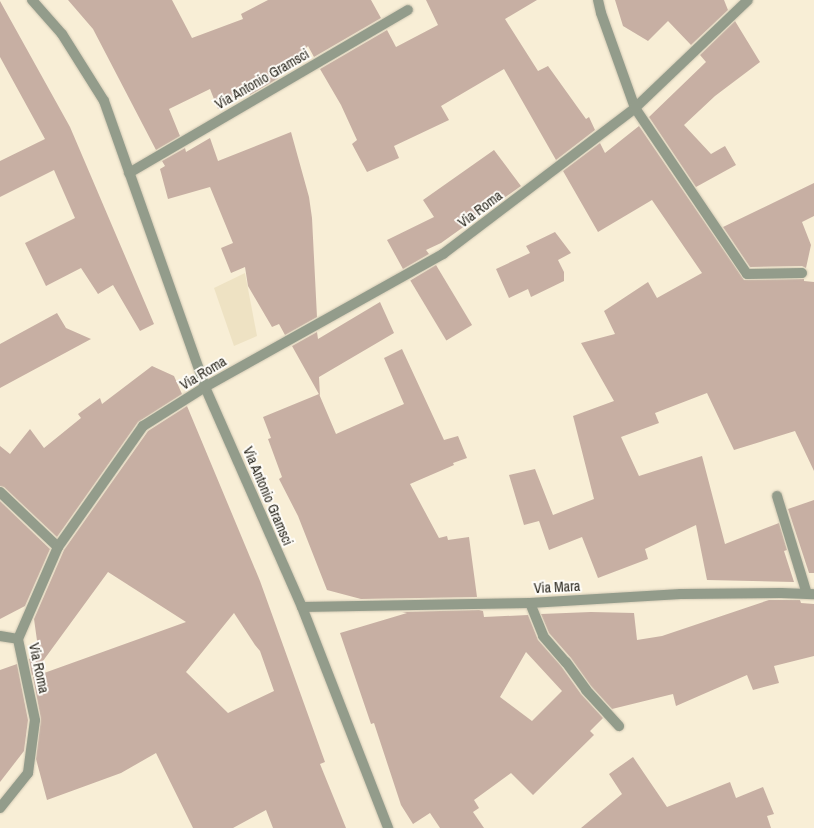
<!DOCTYPE html>
<style>
body{margin:0}
#map{position:relative;width:814px;height:828px;overflow:hidden;background:#f8eed6;font-family:"Archivo Narrow",sans-serif}
div>[style]{position:absolute}
[style*='--x']{left:calc(var(--x)*1px);top:calc(var(--y)*1px);width:calc(var(--w)*1px);rotate:calc(var(--a)*1deg)}
.built>*{inset:0;background:#eee2c3}
.building>*{inset:0;background:#c7afa3;transform-origin:0 0}
.roads{filter:drop-shadow(0 0 1px #d3cab5) drop-shadow(0 0 1px #d3cab5)}
.minor>*{height:10px;margin:-5px;padding:0 5px;transform-origin:5px;border-radius:5px;background:#939c8b}
span{translate:-50% -50%;white-space:nowrap;text-align:center;line-height:1.15;-webkit-text-stroke:4px #fefcf7;paint-order:stroke}
.street-label{font-size:14px;color:#2b281f}
</style>
<div id="map">
<div class="built">
<div style="clip-path:polygon(245px 273px,257px 336px,234px 346px,214px 288px)"></div>
</div>
<div class="building">
<div style="clip-path:polygon(68px 0,172px 0,192px 38px,243px 19px,241px 14px,268px 0,371px 0,381px 18px,314px 57px,308px 46px,277px 79px,250px 95px,249px 93px,218px 109px,210px 89px,169px 109px,180px 136px,156px 150px,93px 29px)"></div>
<div style="clip-path:polygon(426px 0,537px 0,505px 19px,538px 71px,548px 66px,586px 119px,589px 117px,595px 130px,556px 160px,504px 69px,441px 106px,449px 120px,394px 146px,399px 158px,367px 172px,352px 144px,357px 140px,341px 105px,320px 69px,387px 30px,396px 47px,438px 25px)"></div>
<div style="clip-path:polygon(615px 0,724px 0,728px 10px,691px 45px,668px 21px,648px 41px,623px 26px)"></div>
<div style="clip-path:polygon(0 1px,70px 127px,154px 324px,140px 331px,113px 285px,98px 294px,81px 268px,46px 286px,25px 243px,75px 218px,54px 170px,0 197px,0 161px,45px 139px,0 57px)"></div>
<div style="clip-path:polygon(735px 21px,760px 62px,715px 96px,684px 125px,711px 154px,725px 146px,736px 165px,696px 187px,649px 117px,706px 62px,700px 55px)"></div>
<div style="clip-path:polygon(639px 126px,744px 280px,804px 279px,804px 281px,814px 282px,814px 471px,795px 431px,734px 450px,707px 393px,655px 413px,659px 423px,621px 437px,639px 476px,702px 456px,725px 544px,779px 523px,787px 550px,784px 551px,794px 582px,707px 580px,696px 525px,645px 549px,648px 559px,598px 578px,582px 537px,549px 550px,539px 521px,524px 525px,509px 475px,535px 469px,553px 515px,594px 499px,573px 416px,614px 401px,581px 343px,615px 334px,604px 311px,648px 282px,657px 298px,702px 273px,652px 200px,598px 232px,563px 171px,600px 143px,605px 153px)"></div>
<div style="clip-path:polygon(291px 132px,309px 197px,312px 218px,317px 317px,285px 335px,279px 324px,272px 327px,248px 286px,245px 267px,231px 273px,221px 248px,233px 243px,210px 187px,168px 199px,160px 169px,165px 166px,162px 161px,185px 148px,186px 152px,210px 138px,218px 161px)"></div>
<div style="clip-path:polygon(494px 150px,521px 186px,441px 243px,426px 250px,429px 254px,403px 269px,387px 240px,434px 217px,423px 200px)"></div>
<div style="clip-path:polygon(814px 183px,814px 216px,802px 222px,811px 245px,806px 268px,802px 266px,750px 267px,723px 227px)"></div>
<div style="clip-path:polygon(555px 232px,571px 253px,558px 260px,564px 272px,564px 281px,531px 297px,528px 289px,509px 298px,496px 269px,530px 253px,526px 246px)"></div>
<div style="left:436px;top:265px;width:70px;height:30px;rotate:59deg"></div>
<div style="clip-path:polygon(380px 302px,394px 333px,319px 377px,320px 396px,292px 346px,317px 332px,318px 339px)"></div>
<div style="clip-path:polygon(57px 313px,66px 328px,91px 339px,0 388px,0 344px)"></div>
<div style="clip-path:polygon(402px 349px,444px 440px,458px 436px,467px 458px,453px 463px,454px 465px,410px 484px,439px 538px,447px 536px,448px 540px,469px 537px,477px 597px,361px 599px,327px 590px,298px 516px,279px 479px,282px 477px,268px 439px,271px 438px,263px 417px,319px 394px,336px 434px,404px 404px,384px 358px)"></div>
<div style="clip-path:polygon(152px 366px,174px 376px,182px 394px,138px 422px,57px 537px,4px 487px,0 486px,0 446px,10px 454px,30px 429px,44px 448px,81px 418px,78px 414px,100px 398px,102px 404px)"></div>
<div style="clip-path:polygon(evenodd,187px 406px,260px 581px,325px 762px,320px 764px,346px 828px,273px 828px,266px 810px,233px 828px,193px 828px,156px 753px,121px 773px,47px 800px,36px 759px,41px 719px,33px 677px,186px 622px,108px 572px,32px 676px,29px 659px,39px 655px,34px 619px,64px 550px,148px 431px,187px 406px,234px 613px,255px 645px,260px 651px,274px 691px,228px 713px,186px 672px,234px 613px)"></div>
<div style="clip-path:polygon(814px 500px,814px 573px,809px 573px,788px 509px)"></div>
<div style="clip-path:polygon(0 501px,50px 549px,25px 606px,0 619px)"></div>
<div style="clip-path:polygon(769px 600px,800px 600px,801px 603px,814px 604px,814px 656px,774px 666px,779px 683px,753px 690px,747px 675px,676px 706px,673px 694px,612px 709px,591px 686px,571px 658px,549px 633px,541px 614px,591px 612px,634px 613px,637px 640px,662px 636px)"></div>
<div style="clip-path:polygon(evenodd,479px 610px,483px 611px,484px 617px,528px 615px,538px 640px,561px 666px,581px 694px,603px 718px,590px 731px,594px 735px,533px 795px,511px 773px,474px 800px,479px 808px,473px 812px,484px 828px,440px 828px,430px 813px,413px 824px,401px 805px,374px 723px,371px 724px,340px 633px,407px 613px,402px 612px,479px 610px,526px 652px,562px 691px,532px 721px,500px 697px,526px 652px)"></div>
<div style="clip-path:polygon(17px 664px,28px 720px,24px 751px,0 782px,0 670px)"></div>
<div style="clip-path:polygon(633px 757px,667px 807px,730px 782px,736px 798px,763px 787px,774px 814px,767px 816px,771px 828px,581px 828px,622px 794px,609px 774px)"></div>
</div>
<div class="roads">
<div class="minor">
<div style="--x:32;--y:0;--w:45;--a:48.6"></div>
<div style="--x:62;--y:34;--w:79;--a:57.9"></div>
<div style="--x:104;--y:101;--w:303;--a:70.5"></div>
<div style="--x:205;--y:387;--w:240;--a:66.2"></div>
<div style="--x:302;--y:607;--w:237;--a:68.7"></div>
<div style="--x:598;--y:0;--w:13;--a:77"></div>
<div style="--x:601;--y:13;--w:101;--a:70.3"></div>
<div style="--x:635;--y:108;--w:200;--a:56"></div>
<div style="--x:747;--y:274;--w:55;--a:-1"></div>
<div style="--x:129;--y:173;--w:323;--a:-30.3"></div>
<div style="--x:0;--y:492;--w:80;--a:43.5"></div>
<div style="--x:777;--y:496;--w:102;--a:73"></div>
<div style="--x:530;--y:603;--w:35;--a:68"></div>
<div style="--x:543;--y:636;--w:35;--a:49"></div>
<div style="--x:566;--y:662;--w:34;--a:54"></div>
<div style="--x:586;--y:690;--w:49;--a:47.5"></div>
<div style="--x:302;--y:607;--w:228;--a:-1"></div>
<div style="--x:530;--y:603;--w:151;--a:-3.4"></div>
<div style="--x:681;--y:594;--w:100;--a:-0.6"></div>
<div style="--x:781;--y:593;--w:33;--a:2"></div>
<div style="--x:0;--y:636;--w:18;--a:9"></div>
<div style="--x:0;--y:808;--w:45;--a:-51.3"></div>
<div style="--x:28;--y:773;--w:53;--a:-82.5"></div>
<div style="--x:35;--y:720;--w:83;--a:-101.9"></div>
<div style="--x:18;--y:639;--w:100;--a:-66.5"></div>
<div style="--x:58;--y:547;--w:148;--a:-54.9"></div>
<div style="--x:143;--y:426;--w:73;--a:-32.2"></div>
<div style="--x:205;--y:387;--w:273;--a:-29.2"></div>
<div style="--x:443;--y:254;--w:241;--a:-37.2"></div>
<div style="--x:635;--y:108;--w:156;--a:-43.7"></div>
</div>
</div>
<div class="street-label">
<span style="left:262px;top:79px;rotate:-30deg">Via Antonio Gramsci</span>
<span style="left:480px;top:209px;rotate:-37deg">Via Roma</span>
<span style="left:203px;top:373px;rotate:-31deg">Via Roma</span>
<span style="left:268px;top:496px;rotate:67deg">Via Antonio Gramsci</span>
<span style="left:557px;top:587px;rotate:-3deg">Via Mara</span>
<span style="left:39px;top:668px;rotate:78deg">Via Roma</span>
</div>
</div>
